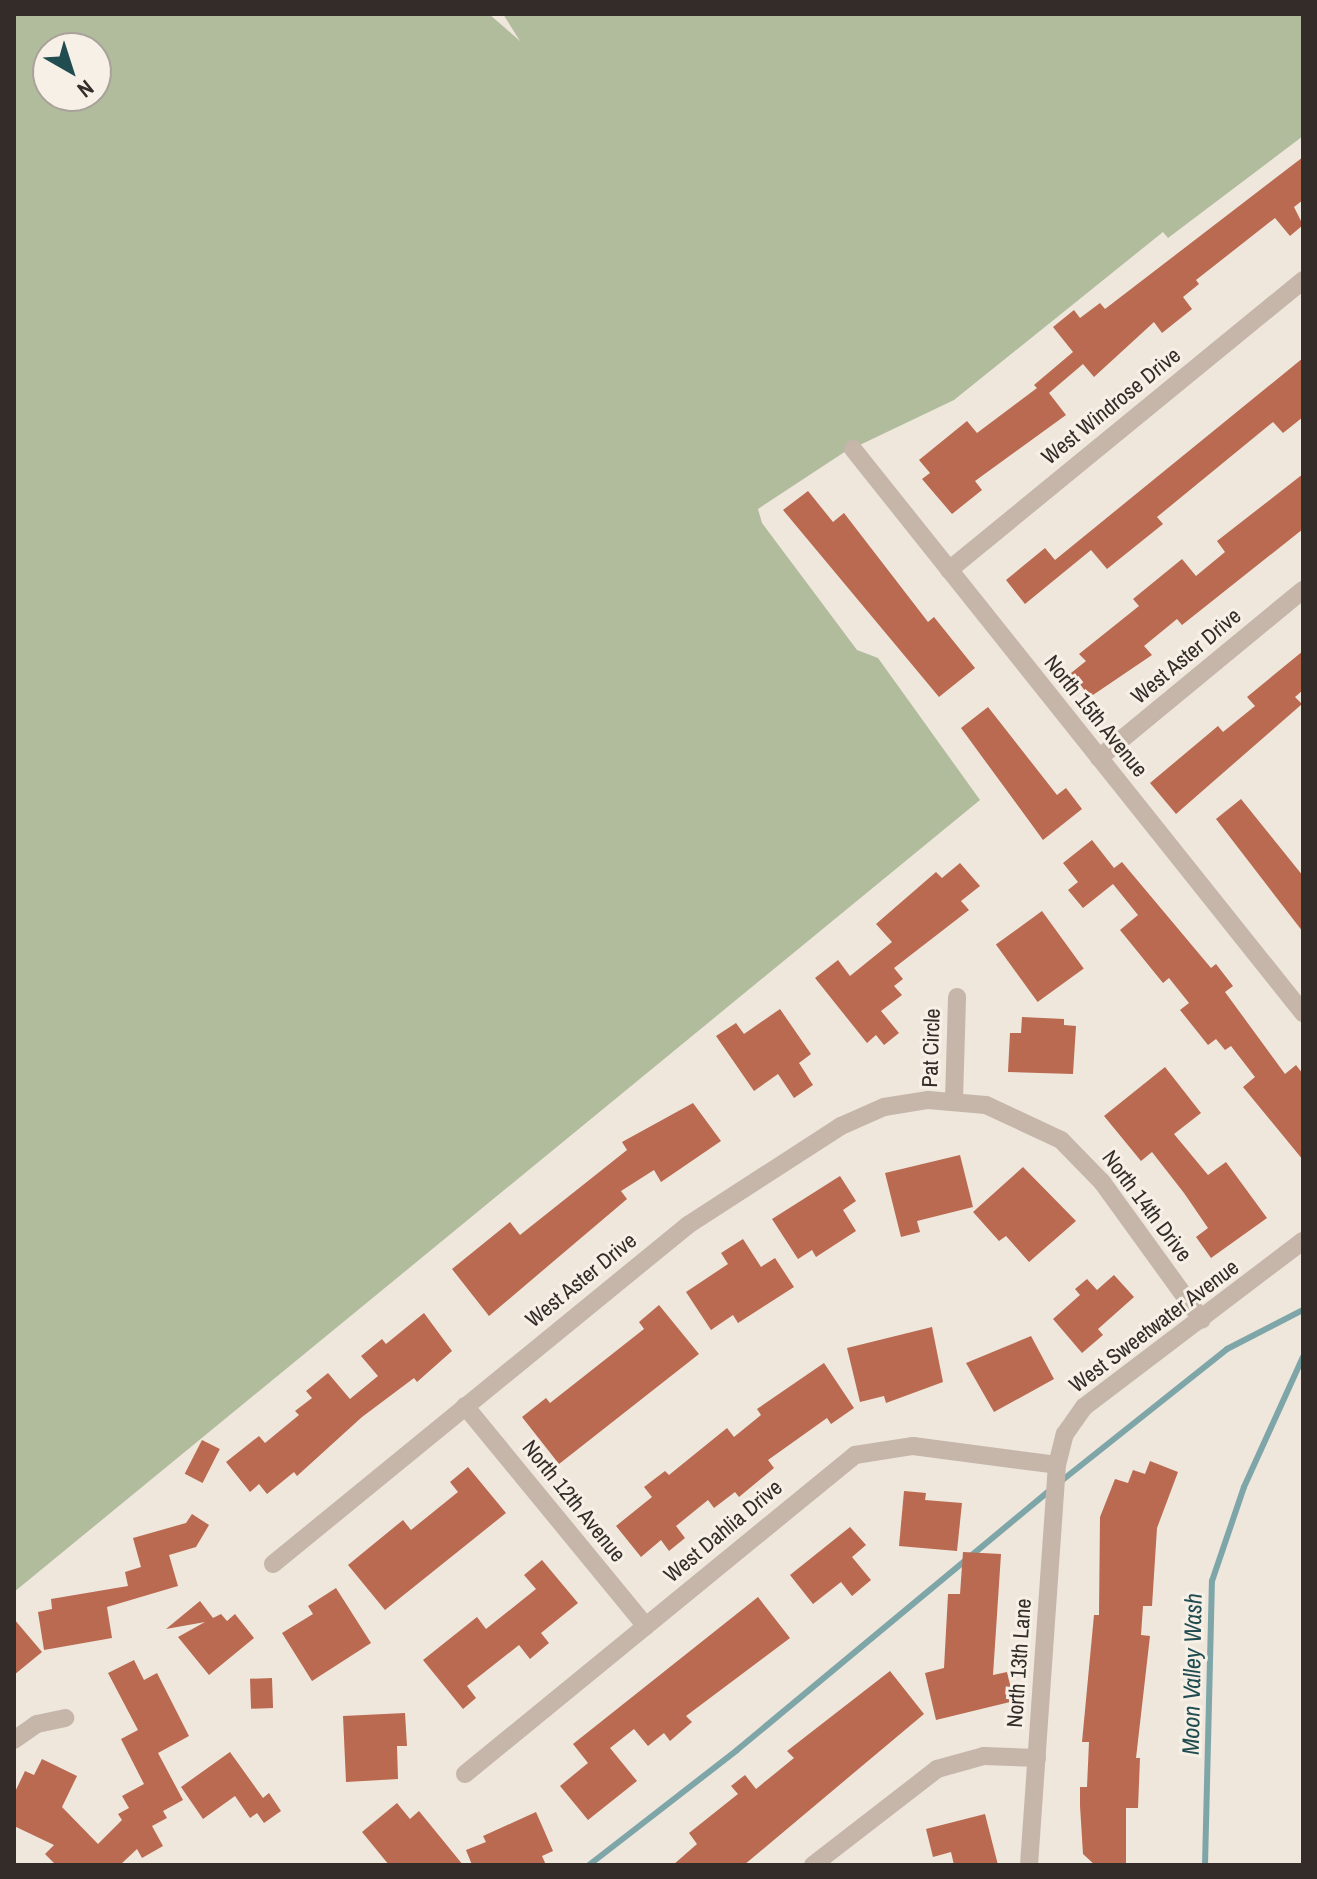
<!DOCTYPE html>
<style>
body{margin:0}
#map{position:relative;width:1317px;height:1879px;overflow:hidden;background:#efe6dc;font-family:"Archivo Narrow",sans-serif}
div>[style]{position:absolute}
[style*='--x']{left:calc(var(--x)*1px);top:calc(var(--y)*1px);width:calc(var(--w)*1px);rotate:calc(var(--a)*1deg)}
.green>*{inset:0;background:#b1bc9d}
.stream>*{height:6px;margin:-3px;padding:0 3px;transform-origin:3px;border-radius:3px;background:#7ea6a9}
.building>*{inset:0;background:#b96a50;transform-origin:0 0}
.minor>*{height:18px;margin:-9px;padding:0 9px;transform-origin:9px;border-radius:9px;background:#c5b6a9}
span{translate:-50% -50%;white-space:nowrap;text-align:center;line-height:1.15;-webkit-text-stroke:6px #f7f0e7;paint-order:stroke}
.street-label{font-size:22px;color:#332c28}
.water-label{font-size:24px;color:#224d50;font-style:italic}
.frame{position:absolute;inset:0;border:16px solid #332c28;pointer-events:none}
.north{position:absolute;left:32px;top:32px;width:80px;height:80px;box-sizing:border-box;background:#f7f0e7;border:2px solid #a9a29b;border-radius:50%;rotate:141deg;font-size:22px;font-weight:700;line-height:32px;text-align:center;color:#332c28}
.north::after{content:'';display:block;margin:auto;width:28px;height:36px;background:#224d50;clip-path:polygon(50% 0,100% 100%,50% 72%,0 100%)}
</style>
<div id="map">
<div class="green">
<div style="clip-path:polygon(evenodd,14px 14px,489px 14px,520px 41px,503px 14px,1303px 14px,1303px 136px,1168px 238px,1163px 232px,954px 400px,843px 453px,758px 509px,762px 523px,857px 650px,878px 658px,980px 800px,14px 1592px,14px 14px,48px 48px,96px 48px,96px 96px,48px 96px,48px 48px)"></div>
</div>
<div class="stream">
<div style="--x:1060;--y:1482;--w:213;--a:-38.5"></div>
<div style="--x:1227;--y:1349;--w:85;--a:-27.2"></div>
<div style="--x:589;--y:1865;--w:187;--a:-37.8"></div>
<div style="--x:737;--y:1750;--w:408;--a:-39.7"></div>
<div style="--x:1205;--y:1865;--w:284;--a:-88.6"></div>
<div style="--x:1212;--y:1581;--w:99;--a:-71.2"></div>
<div style="--x:1244;--y:1487;--w:143;--a:-65.6"></div>
</div>
<div class="building">
<div style="clip-path:polygon(1303px 157px,1303px 200px,1294px 207px,1303px 225px,1290px 236px,1275px 218px,1196px 280px,1199px 284px,1183px 297px,1192px 309px,1162px 333px,1154px 322px,1094px 377px,1083px 364px,1049px 393px,1066px 415px,975px 481px,982px 490px,952px 514px,922px 479px,930px 473px,919px 460px,967px 421px,977px 433px,1037px 388px,1034px 385px,1073px 352px,1053px 327px,1074px 310px,1080px 318px,1100px 303px,1105px 309px)"></div>
<div style="clip-path:polygon(1303px 358px,1303px 417px,1283px 433px,1273px 422px,1157px 517px,1163px 524px,1107px 569px,1091px 550px,1025px 604px,1006px 580px,1045px 548px,1055px 560px)"></div>
<div style="clip-path:polygon(1303px 474px,1303px 529px,1182px 625px,1177px 619px,1144px 646px,1152px 655px,1090px 697px,1071px 673px,1086px 661px,1079px 654px,1139px 606px,1133px 599px,1182px 559px,1196px 576px,1225px 552px,1217px 541px)"></div>
<div style="clip-path:polygon(808px 491px,833px 522px,844px 513px,928px 622px,934px 617px,975px 668px,939px 697px,783px 510px)"></div>
<div style="clip-path:polygon(1303px 651px,1303px 690px,1295px 697px,1302px 704px,1176px 814px,1150px 783px,1218px 726px,1223px 732px,1255px 706px,1247px 697px)"></div>
<div style="clip-path:polygon(988px 707px,1057px 795px,1066px 788px,1082px 809px,1043px 840px,961px 728px)"></div>
<div style="clip-path:polygon(1241px 799px,1303px 876px,1303px 932px,1216px 819px)"></div>
<div style="clip-path:polygon(1092px 840px,1114px 868px,1122px 862px,1211px 968px,1216px 964px,1233px 986px,1225px 992px,1285px 1074px,1296px 1065px,1303px 1074px,1303px 1160px,1243px 1087px,1255px 1077px,1231px 1046px,1225px 1050px,1216px 1039px,1208px 1045px,1180px 1010px,1189px 1003px,1169px 978px,1163px 983px,1120px 930px,1138px 915px,1113px 884px,1083px 908px,1068px 890px,1078px 882px,1063px 863px)"></div>
<div style="clip-path:polygon(960px 863px,980px 886px,961px 901px,969px 910px,894px 968px,903px 979px,894px 986px,902px 995px,881px 1011px,899px 1033px,884px 1045px,876px 1035px,867px 1043px,815px 978px,838px 960px,850px 976px,892px 942px,876px 924px,936px 872px,942px 878px)"></div>
<div style="left:1042px;top:911px;width:71px;height:57px;rotate:54deg"></div>
<div style="clip-path:polygon(780px 1009px,811px 1054px,799px 1063px,813px 1085px,794px 1098px,778px 1074px,754px 1091px,716px 1036px,736px 1023px,744px 1034px)"></div>
<div style="clip-path:polygon(1022px 1017px,1064px 1019px,1064px 1025px,1076px 1026px,1073px 1074px,1008px 1072px,1010px 1033px,1021px 1033px)"></div>
<div style="clip-path:polygon(1165px 1067px,1201px 1113px,1174px 1134px,1208px 1175px,1226px 1162px,1267px 1218px,1211px 1258px,1196px 1237px,1208px 1228px,1184px 1193px,1152px 1152px,1141px 1161px,1104px 1116px)"></div>
<div style="clip-path:polygon(693px 1103px,721px 1141px,661px 1182px,654px 1170px,621px 1191px,627px 1199px,489px 1316px,452px 1269px,510px 1222px,520px 1235px,627px 1150px,622px 1142px)"></div>
<div style="clip-path:polygon(960px 1155px,973px 1207px,917px 1221px,920px 1232px,901px 1237px,885px 1173px)"></div>
<div style="clip-path:polygon(1023px 1167px,1076px 1221px,1029px 1262px,1006px 1236px,999px 1241px,973px 1212px)"></div>
<div style="clip-path:polygon(840px 1176px,856px 1201px,843px 1210px,856px 1231px,816px 1257px,812px 1250px,798px 1259px,772px 1219px)"></div>
<div style="clip-path:polygon(743px 1239px,761px 1267px,775px 1258px,794px 1287px,738px 1323px,733px 1315px,711px 1330px,686px 1292px,728px 1264px,721px 1253px)"></div>
<div style="clip-path:polygon(1114px 1275px,1134px 1297px,1098px 1329px,1103px 1335px,1082px 1353px,1053px 1319px,1080px 1295px,1075px 1289px,1087px 1279px,1097px 1290px)"></div>
<div style="clip-path:polygon(659px 1305px,699px 1354px,559px 1464px,522px 1417px,546px 1398px,550px 1403px,644px 1329px,639px 1322px)"></div>
<div style="clip-path:polygon(424px 1313px,452px 1351px,417px 1382px,414px 1378px,362px 1417px,297px 1476px,294px 1472px,267px 1494px,259px 1484px,250px 1492px,226px 1462px,259px 1436px,265px 1443px,299px 1415px,295px 1411px,312px 1398px,306px 1391px,328px 1373px,350px 1399px,378px 1376px,361px 1356px,382px 1339px,386px 1344px)"></div>
<div style="clip-path:polygon(932px 1327px,943px 1382px,886px 1403px,884px 1396px,860px 1402px,847px 1348px)"></div>
<div style="clip-path:polygon(1031px 1336px,1054px 1379px,994px 1412px,966px 1363px)"></div>
<div style="clip-path:polygon(824px 1363px,854px 1408px,831px 1424px,827px 1418px,768px 1460px,774px 1468px,739px 1497px,735px 1492px,714px 1508px,708px 1500px,676px 1526px,685px 1538px,669px 1551px,661px 1540px,641px 1557px,616px 1526px,652px 1497px,644px 1487px,665px 1471px,669px 1475px,727px 1428px,734px 1437px,761px 1415px,757px 1409px)"></div>
<div style="left:202px;top:1440px;width:20px;height:38px;rotate:27deg"></div>
<div style="clip-path:polygon(1150px 1461px,1178px 1472px,1157px 1528px,1152px 1606px,1143px 1606px,1141px 1635px,1150px 1636px,1136px 1758px,1140px 1758px,1138px 1808px,1126px 1808px,1126px 1865px,1095px 1865px,1083px 1854px,1080px 1806px,1080px 1787px,1087px 1787px,1089px 1742px,1082px 1742px,1094px 1615px,1099px 1615px,1100px 1517px,1115px 1479px,1128px 1483px,1133px 1470px,1145px 1474px)"></div>
<div style="clip-path:polygon(468px 1467px,506px 1513px,385px 1610px,348px 1565px,403px 1520px,411px 1530px,458px 1492px,450px 1482px)"></div>
<div style="clip-path:polygon(904px 1491px,926px 1493px,925px 1500px,962px 1503px,957px 1551px,899px 1546px)"></div>
<div style="clip-path:polygon(192px 1514px,209px 1525px,196px 1547px,169px 1555px,178px 1586px,107px 1607px,112px 1638px,44px 1650px,38px 1612px,52px 1609px,51px 1599px,128px 1586px,125px 1572px,141px 1567px,133px 1538px,186px 1523px)"></div>
<div style="clip-path:polygon(850px 1527px,866px 1545px,852px 1557px,871px 1580px,852px 1596px,841px 1582px,813px 1604px,790px 1575px)"></div>
<div style="clip-path:polygon(963px 1552px,1001px 1554px,993px 1675px,1007px 1672px,1014px 1701px,936px 1720px,925px 1673px,944px 1668px,948px 1594px,960px 1594px)"></div>
<div style="clip-path:polygon(542px 1560px,578px 1603px,541px 1633px,549px 1643px,530px 1659px,519px 1645px,467px 1686px,476px 1698px,463px 1709px,423px 1660px,477px 1617px,486px 1629px,536px 1589px,524px 1575px)"></div>
<div style="clip-path:polygon(336px 1588px,371px 1643px,312px 1681px,282px 1633px,313px 1614px,308px 1606px)"></div>
<div style="clip-path:polygon(758px 1597px,790px 1638px,686px 1716px,692px 1722px,670px 1741px,664px 1733px,648px 1746px,634px 1729px,610px 1748px,637px 1781px,588px 1820px,560px 1786px,588px 1763px,573px 1744px)"></div>
<div style="clip-path:polygon(200px 1601px,213px 1618px,221px 1614px,227px 1621px,235px 1614px,254px 1638px,209px 1675px,178px 1637px,205px 1622px,166px 1629px)"></div>
<div style="clip-path:polygon(14px 1619px,42px 1652px,14px 1675px)"></div>
<div style="clip-path:polygon(134px 1660px,144px 1680px,157px 1673px,189px 1736px,158px 1753px,183px 1800px,163px 1811px,167px 1818px,152px 1826px,163px 1846px,142px 1858px,137px 1849px,120px 1865px,56px 1865px,45px 1854px,54px 1845px,14px 1826px,14px 1794px,25px 1771px,34px 1775px,42px 1759px,77px 1776px,62px 1807px,98px 1844px,122px 1820px,118px 1814px,129px 1808px,122px 1796px,144px 1784px,121px 1739px,138px 1730px,108px 1673px)"></div>
<div style="clip-path:polygon(890px 1671px,924px 1714px,744px 1865px,673px 1865px,697px 1844px,689px 1833px,738px 1794px,731px 1786px,745px 1775px,756px 1789px,794px 1758px,787px 1751px)"></div>
<div style="left:272px;top:1678px;width:30px;height:22px;rotate:88deg"></div>
<div style="clip-path:polygon(405px 1713px,407px 1746px,397px 1746px,398px 1779px,346px 1782px,343px 1716px)"></div>
<div style="clip-path:polygon(230px 1752px,263px 1798px,269px 1793px,281px 1811px,264px 1823px,257px 1813px,250px 1818px,235px 1796px,203px 1819px,181px 1787px)"></div>
<div style="clip-path:polygon(397px 1803px,410px 1819px,419px 1811px,463px 1865px,389px 1865px,362px 1832px)"></div>
<div style="clip-path:polygon(536px 1812px,553px 1851px,542px 1856px,546px 1865px,472px 1865px,466px 1850px,486px 1842px,483px 1836px)"></div>
<div style="clip-path:polygon(985px 1814px,998px 1865px,954px 1865px,951px 1852px,933px 1857px,926px 1829px)"></div>
</div>
<div class="minor">
<div style="--x:853;--y:449;--w:722;--a:51.41"></div>
<div style="--x:949;--y:570;--w:458;--a:-39.3"></div>
<div style="--x:1099;--y:758;--w:264;--a:-39.5"></div>
<div style="--x:954;--y:1100;--w:103;--a:-88.3"></div>
<div style="--x:465;--y:1406;--w:285;--a:50.6"></div>
<div style="--x:273;--y:1564;--w:536;--a:-39.24"></div>
<div style="--x:688;--y:1225;--w:182;--a:-32.9"></div>
<div style="--x:841;--y:1126;--w:47;--a:-23.8"></div>
<div style="--x:884;--y:1107;--w:45;--a:-9"></div>
<div style="--x:928;--y:1100;--w:58;--a:4.9"></div>
<div style="--x:986;--y:1105;--w:83;--a:25"></div>
<div style="--x:1061;--y:1140;--w:59;--a:45.7"></div>
<div style="--x:1102;--y:1182;--w:170;--a:54.1"></div>
<div style="--x:14;--y:1740;--w:28;--a:-35"></div>
<div style="--x:37;--y:1724;--w:29;--a:-12"></div>
<div style="--x:465;--y:1774;--w:504;--a:-39.28"></div>
<div style="--x:855;--y:1455;--w:59;--a:-8.8"></div>
<div style="--x:913;--y:1446;--w:145;--a:7.5"></div>
<div style="--x:813;--y:1865;--w:157;--a:-37.7"></div>
<div style="--x:937;--y:1769;--w:49;--a:-15.5"></div>
<div style="--x:984;--y:1756;--w:53;--a:2.2"></div>
<div style="--x:1029;--y:1865;--w:401;--a:-86"></div>
<div style="--x:1057;--y:1465;--w:32;--a:-76"></div>
<div style="--x:1065;--y:1434;--w:33;--a:-55"></div>
<div style="--x:1084;--y:1407;--w:275;--a:-37.2"></div>
</div>
<div class="street-label">
<span style="left:1111px;top:406px;rotate:-39deg">West Windrose Drive</span>
<span style="left:1186px;top:656px;rotate:-40deg">West Aster Drive</span>
<span style="left:1096px;top:716px;rotate:51deg">North 15th Avenue</span>
<span style="left:931px;top:1048px;rotate:-88deg">Pat Circle</span>
<span style="left:1147px;top:1206px;rotate:53deg">North 14th Drive</span>
<span style="left:581px;top:1280px;rotate:-39deg">West Aster Drive</span>
<span style="left:1154px;top:1326px;rotate:-37deg">West Sweetwater Avenue</span>
<span style="left:574px;top:1501px;rotate:51deg">North 12th Avenue</span>
<span style="left:723px;top:1531px;rotate:-40deg">West Dahlia Drive</span>
<span style="left:1019px;top:1663px;rotate:-86deg">North 13th Lane</span>
</div>
<div class="water-label">
<span style="left:1192px;top:1674px;rotate:-89deg">Moon Valley Wash</span>
</div>
<div class="frame"></div>
<div class="north">N</div>
</div>
